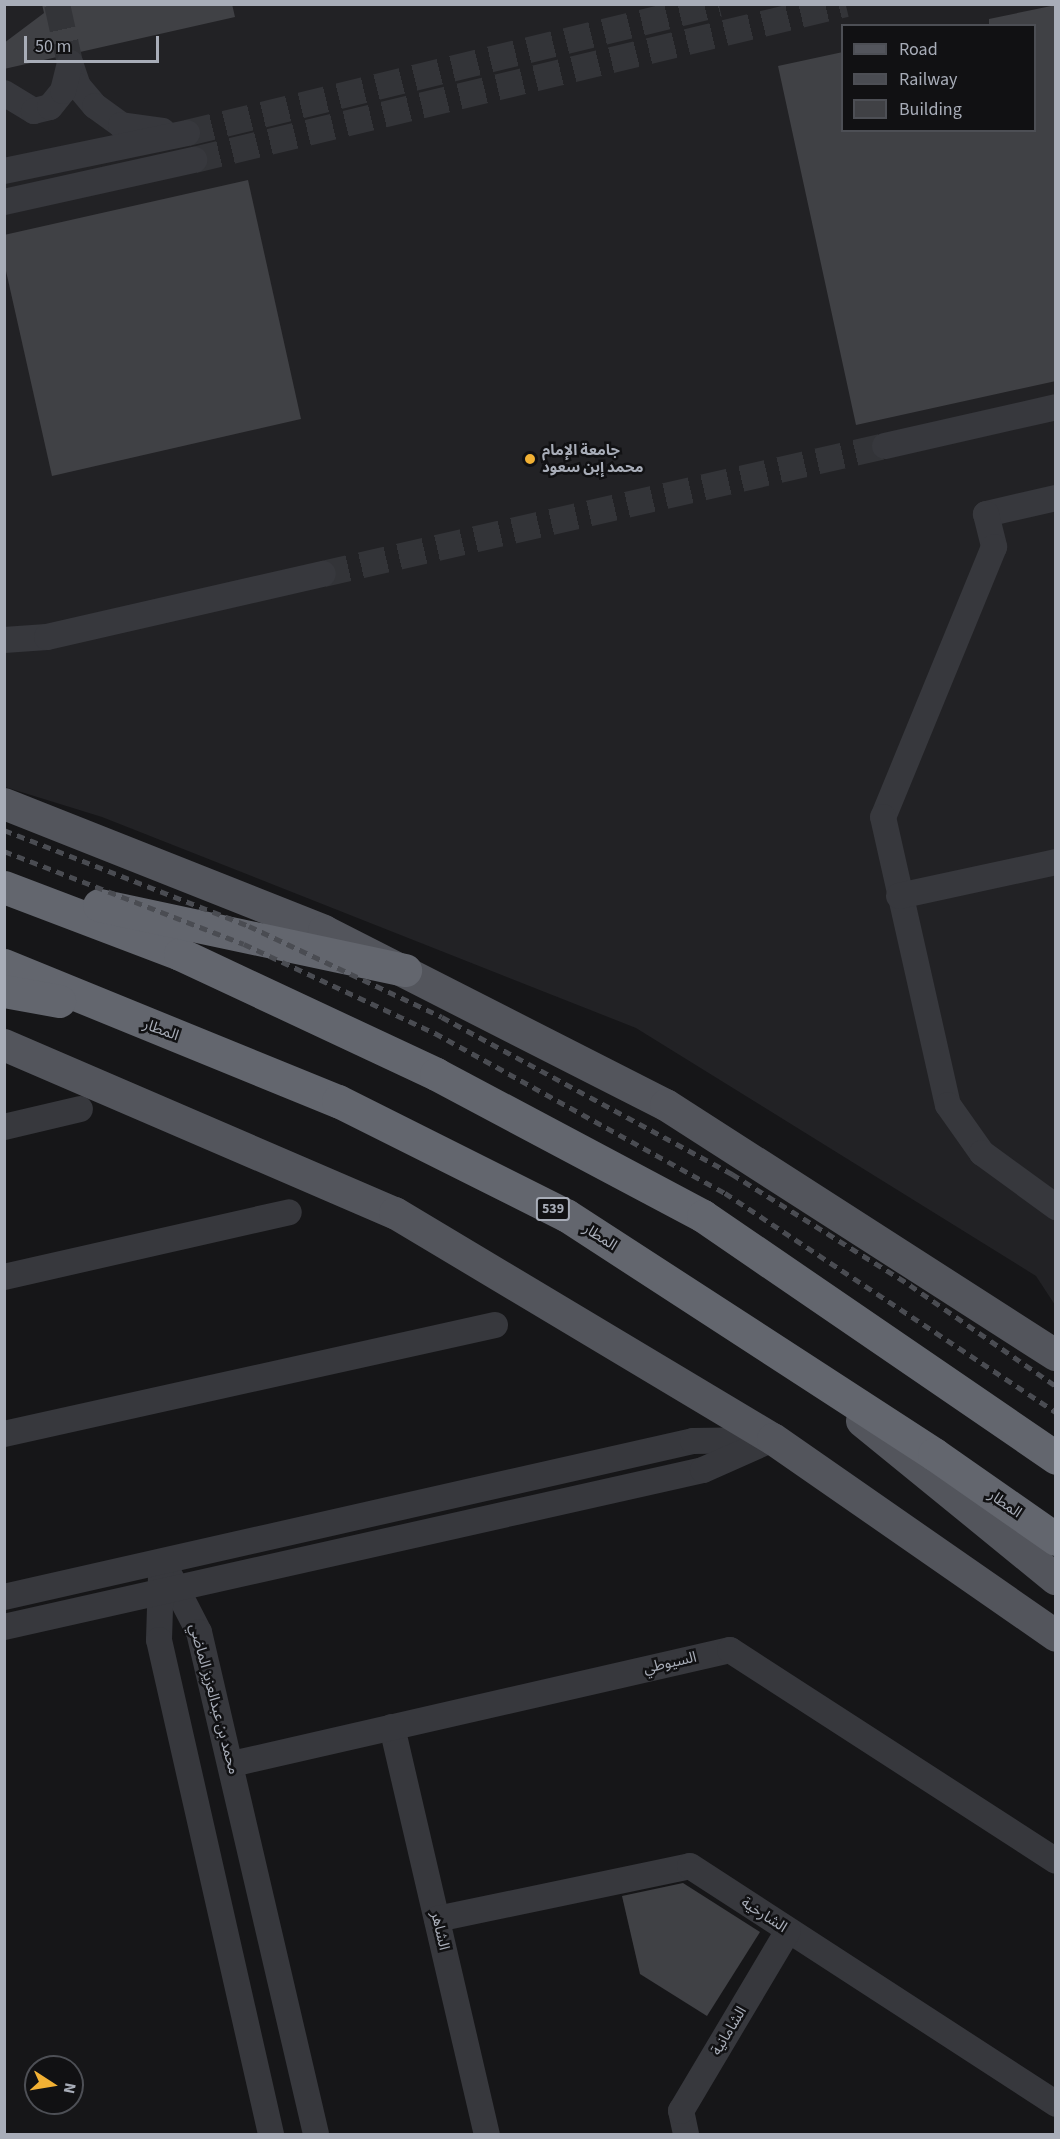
<!DOCTYPE html>
<meta charset="utf-8">
<style>
body{margin:0}
#map{position:relative;width:1060px;height:2139px;overflow:hidden;background:#161618;font-family:"Source Sans 3","Noto Sans Arabic",sans-serif}
div>[style]{position:absolute}
[style*='--x']{left:calc(var(--x)*1px);top:calc(var(--y)*1px);width:calc(var(--w)*1px);rotate:calc(var(--a)*1deg)}
.built>*{inset:0;background:#222225}
.building>*{inset:0;background:#404145}
.minor-tunnel>*{height:26px;margin-top:-13px;transform-origin:0;background:repeating-linear-gradient(90deg,#333438 0 26px,transparent 0 39px)}
.minor>*{height:26px;margin:-13px;padding:0 13px;transform-origin:13px;border-radius:13px;background:#37383d}
.major>*{height:32px;margin:-16px;padding:0 16px;transform-origin:16px;border-radius:16px;background:#53555c}
.highway>*{height:33px;margin:-16.5px;padding:0 16.5px;transform-origin:16.5px;border-radius:16.5px;background:#63666e}
.rail>*{height:4.5px;margin-top:-2.25px;transform-origin:0;background:repeating-linear-gradient(90deg,#4a4c52 0 8px,transparent 0 14px)}
.dots>*{width:16px;height:16px;translate:-50% -50%;box-sizing:border-box;border:3px solid #111113;border-radius:50%}
span{translate:-50% -50%;white-space:nowrap;text-align:center;line-height:1.15;-webkit-text-stroke:5px #111113;paint-order:stroke}
.shield-label span{padding:2px 4px;background:#111113;border:2px solid;border-radius:4px;-webkit-text-stroke-width:0}
.shield-label{font-size:14px;color:#a8adb8;font-weight:700}
.poi-label{font-size:15px;color:#a8adb8;font-weight:700}
.left{translate:0 -50%;text-align:left}
.street-label{font-size:15px;color:#a8adb8}
.frame{position:absolute;inset:0;border:6px solid #a8adb8;pointer-events:none}
.legend{position:absolute;left:841px;top:24px;width:195px;height:108px;box-sizing:border-box;background:#111113;border:2px solid #4d4f55;margin:0;padding:8px 10px;list-style:none;font-size:18px;color:#a8adb8}
.legend li{display:flex;align-items:center;gap:12px;height:30px}
.legend b{width:30px;border:2px solid #4d4f55}
.north{position:absolute;left:24px;top:2055px;width:60px;height:60px;box-sizing:border-box;background:#111113;border:2px solid #4d4f55;border-radius:50%;rotate:102deg;font-size:16px;font-weight:700;line-height:24px;text-align:center;color:#a8adb8}
.north::after{content:'';display:block;margin:auto;width:21px;height:27px;background:#f2b134;clip-path:polygon(50% 0,100% 100%,50% 72%,0 100%)}
.scale{position:absolute;left:24px;top:36px;width:135px;height:27px;box-sizing:border-box;border:3px solid #a8adb8;border-top:0;padding-left:8px;font-size:18px;line-height:21px;white-space:nowrap;color:#a8adb8;-webkit-text-stroke:4px #111113;paint-order:stroke}
</style>
<div id="map">
<div class="built">
<div style="clip-path:polygon(evenodd,5px 5px,1055px 5px,1055px 1305px,1036px 1276px,636px 1028px,102px 817px,5px 787px,5px 5px,842px 26px,1034px 26px,1034px 130px,842px 130px,842px 26px)"></div>
</div>
<div class="building">
<div style="clip-path:polygon(42px 4px,232px 4px,235px 17px,80px 52px,66px 48px,57px 57px,4px 69px,4px 43px,44px 13px)"></div>
<div style="clip-path:polygon(1056px 5px,1056px 381px,856px 425px,778px 66px,843px 52px,843px 130px,1035px 130px,1035px 26px,989px 26px,989px 19px)"></div>
<div style="clip-path:polygon(248px 180px,301px 419px,52px 476px,4px 262px,4px 235px)"></div>
<div style="clip-path:polygon(683px 1883px,760px 1932px,707px 2016px,640px 1974px,622px 1896px)"></div>
</div>
<div class="minor-tunnel">
<div style="--x:57;--y:4;--w:60;--a:77.6"></div>
<div style="--x:187;--y:133;--w:547;--a:-13.63"></div>
<div style="--x:194;--y:160;--w:670;--a:-13.46"></div>
<div style="--x:323;--y:574;--w:576;--a:-12.83"></div>
</div>
<div class="minor">
<div style="--x:70;--y:63;--w:24;--a:71"></div>
<div style="--x:78;--y:86;--w:26;--a:50"></div>
<div style="--x:95;--y:106;--w:32;--a:36"></div>
<div style="--x:121;--y:125;--w:42;--a:8.1"></div>
<div style="--x:4;--y:93;--w:35;--a:31"></div>
<div style="--x:34;--y:111;--w:16;--a:-14"></div>
<div style="--x:50;--y:107;--w:21;--a:-51"></div>
<div style="--x:63;--y:91;--w:29;--a:-76"></div>
<div style="--x:4;--y:171;--w:187;--a:-11.7"></div>
<div style="--x:4;--y:202;--w:195;--a:-12.5"></div>
<div style="--x:885;--y:446;--w:175;--a:-12.8"></div>
<div style="--x:1056;--y:498;--w:72;--a:167.1"></div>
<div style="--x:986;--y:514;--w:34;--a:76"></div>
<div style="--x:994;--y:547;--w:292;--a:112.3"></div>
<div style="--x:883;--y:817;--w:295;--a:77.3"></div>
<div style="--x:948;--y:1105;--w:59;--a:54.7"></div>
<div style="--x:982;--y:1153;--w:92;--a:36.1"></div>
<div style="--x:4;--y:640;--w:43;--a:-4"></div>
<div style="--x:47;--y:637;--w:283;--a:-12.9"></div>
<div style="--x:899;--y:896;--w:161;--a:-12.2"></div>
<div style="--x:4;--y:1127;--w:78;--a:-13.3"></div>
<div style="--x:4;--y:1277;--w:292;--a:-12.8"></div>
<div style="--x:4;--y:1434;--w:503;--a:-12.52"></div>
<div style="--x:169;--y:1574;--w:65;--a:62.7"></div>
<div style="--x:199;--y:1632;--w:515;--a:76.88"></div>
<div style="--x:161;--y:1576;--w:64;--a:91.8"></div>
<div style="--x:159;--y:1640;--w:507;--a:77.23"></div>
<div style="--x:4;--y:1597;--w:706;--a:-12.76"></div>
<div style="--x:693;--y:1441;--w:68;--a:-0.8"></div>
<div style="--x:4;--y:1627;--w:716;--a:-12.66"></div>
<div style="--x:703;--y:1470;--w:77;--a:-23.9"></div>
<div style="--x:392;--y:1727;--w:418;--a:76.9"></div>
<div style="--x:232;--y:1764;--w:511;--a:-12.89"></div>
<div style="--x:730;--y:1650;--w:388;--a:32.9"></div>
<div style="--x:437;--y:1919;--w:258;--a:-11.8"></div>
<div style="--x:690;--y:1866;--w:437;--a:33"></div>
<div style="--x:686;--y:2134;--w:24;--a:-102"></div>
<div style="--x:681;--y:2111;--w:209;--a:-59.3"></div>
</div>
<div class="major">
<div style="--x:4;--y:804;--w:344;--a:21.6"></div>
<div style="--x:324;--y:931;--w:384;--a:27"></div>
<div style="--x:666;--y:1105;--w:463;--a:32.7"></div>
<div style="--x:4;--y:1045;--w:426;--a:23.3"></div>
<div style="--x:395;--y:1213;--w:440;--a:30.9"></div>
<div style="--x:773;--y:1439;--w:345;--a:34.8"></div>
<div style="--x:862;--y:1421;--w:250;--a:39.2"></div>
</div>
<div class="highway">
<div style="--x:4;--y:887;--w:188;--a:20.8"></div>
<div style="--x:180;--y:954;--w:283;--a:25.1"></div>
<div style="--x:436;--y:1074;--w:302;--a:28"></div>
<div style="--x:703;--y:1216;--w:428;--a:34.4"></div>
<div style="--x:99;--y:905;--w:313;--a:12"></div>
<div style="--x:4;--y:965;--w:361;--a:22.2"></div>
<div style="--x:338;--y:1101;--w:255;--a:26.6"></div>
<div style="--x:566;--y:1215;--w:439;--a:33"></div>
<div style="--x:934;--y:1454;--w:149;--a:34.9"></div>
<div style="--x:4;--y:991;--w:56;--a:10.3"></div>
</div>
<div class="rail">
<div style="--x:4;--y:830;--w:263;--a:21.4"></div>
<div style="--x:249;--y:926;--w:213;--a:25.2"></div>
<div style="--x:442;--y:1017;--w:330;--a:28.4"></div>
<div style="--x:732;--y:1174;--w:210;--a:31.9"></div>
<div style="--x:910;--y:1285;--w:178;--a:34.7"></div>
<div style="--x:4;--y:851;--w:257;--a:21.2"></div>
<div style="--x:244;--y:944;--w:211;--a:25"></div>
<div style="--x:435;--y:1033;--w:331;--a:28.9"></div>
<div style="--x:725;--y:1193;--w:397;--a:33.5"></div>
</div>
<div class="dots">
<div style="left:530px;top:459px;background:#f2b134"></div>
</div>
<div class="shield-label">
<span style="left:553px;top:1209px">539</span>
</div>
<div class="poi-label">
<span class="left" style="left:542px;top:459px">جامعة الإمام<br>محمد إبن سعود</span>
</div>
<div class="street-label">
<span style="left:161px;top:1030px;rotate:20deg">المطار</span>
<span style="left:600px;top:1237px;rotate:33deg">المطار</span>
<span style="left:1005px;top:1504px;rotate:35deg">المطار</span>
<span style="left:670px;top:1663px;rotate:-13deg">السيوطي</span>
<span style="left:214px;top:1699px;rotate:75deg">محمد بن عبدالعزيز الماضي</span>
<span style="left:764px;top:1915px;rotate:33deg">الشارخية</span>
<span style="left:440px;top:1931px;rotate:77deg">الشاهر</span>
<span style="left:729px;top:2031px;rotate:-59deg">الشامانية</span>
</div>
<div class="frame"></div>
<ul class="legend">
<li><b style="height:8px;background:#53555c"></b>Road</li>
<li><b style="height:8px;background:#4a4c52"></b>Railway</li>
<li><b style="height:16px;background:#404145"></b>Building</li>
</ul>
<div class="north">N</div>
<div class="scale">50 m</div>
</div>
